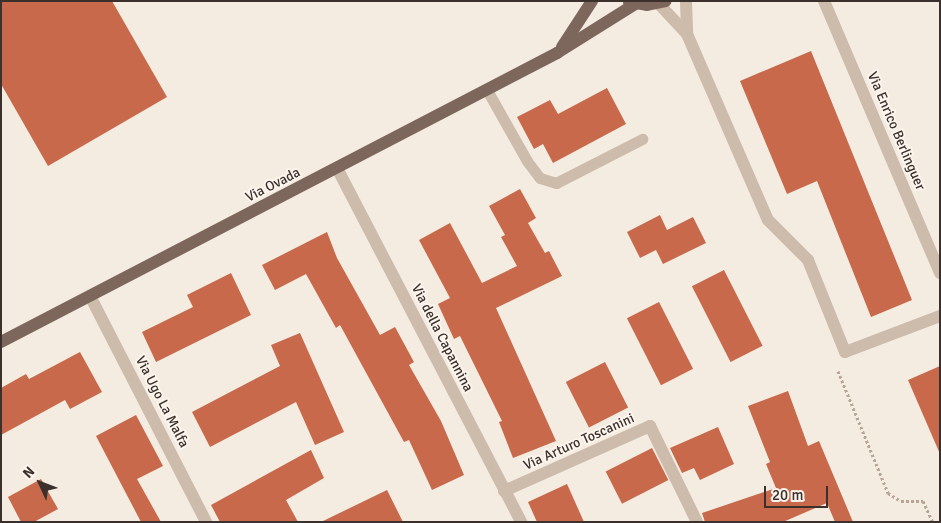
<!DOCTYPE html>
<style>
body{margin:0}
#map{position:relative;width:941px;height:523px;overflow:hidden;background:#f4ebe1;font-family:Signika,sans-serif}
div>[style]{position:absolute}
[style*='--x']{left:calc(var(--x)*1px);top:calc(var(--y)*1px);width:calc(var(--w)*1px);rotate:calc(var(--a)*1deg)}
.building>*{inset:0;background:#c8694b;transform-origin:0 0}
.path>*{height:3px;margin-top:-1.5px;transform-origin:0;background:repeating-linear-gradient(90deg,#b9a596 0 2.5px,transparent 0 5px)}
.lane>*{height:11px;margin:-5.5px;padding:0 5.5px;transform-origin:5.5px;border-radius:5.5px;background:#cdbbac}
.street>*{height:12px;margin:-6px;padding:0 6px;transform-origin:6px;border-radius:6px;background:#cdbbac}
.primary>*{height:12px;margin:-6px;padding:0 6px;transform-origin:6px;border-radius:6px;background:#7d675c}
span{translate:-50% -50%;white-space:nowrap;text-align:center;line-height:1.15;-webkit-text-stroke:4px #fbf5ee;paint-order:stroke}
.street-label{font-size:14px;color:#3b302b}
.frame{position:absolute;inset:0;border:2px solid #3b302b;pointer-events:none}
.north{position:absolute;left:15px;top:458px;width:50px;height:50px;-webkit-text-stroke:4px #fbf5ee;paint-order:stroke;rotate:313deg;font-size:14px;font-weight:700;line-height:20px;text-align:center;color:#3b302b}
.north::after{content:'';display:block;margin:auto;width:18px;height:22px;background:#3b302b;clip-path:polygon(50% 0,100% 100%,50% 72%,0 100%)}
.scale{position:absolute;left:764px;top:486px;width:64px;height:22px;box-sizing:border-box;border:2px solid #3b302b;border-top:0;padding-left:6px;font-size:15px;line-height:18px;white-space:nowrap;color:#3b302b;-webkit-text-stroke:4px #fbf5ee;paint-order:stroke}
</style>
<div id="map">
<div class="building">
<div style="clip-path:polygon(1px 1px,112px 1px,167px 97px,48px 166px,1px 84px)"></div>
<div style="clip-path:polygon(811px 51px,912px 300px,871px 317px,817px 181px,787px 194px,740px 81px)"></div>
<div style="clip-path:polygon(607px 88px,626px 124px,553px 163px,543px 144px,534px 149px,517px 117px,550px 100px,558px 114px)"></div>
<div style="clip-path:polygon(520px 189px,536px 218px,528px 223px,545px 253px,549px 251px,562px 276px,496px 308px,556px 441px,513px 458px,499px 422px,502px 421px,460px 336px,454px 339px,438px 304px,450px 298px,419px 240px,450px 223px,482px 283px,517px 266px,501px 237px,505px 235px,489px 206px)"></div>
<div style="clip-path:polygon(660px 215px,667px 230px,693px 217px,706px 243px,663px 264px,656px 250px,640px 258px,627px 232px)"></div>
<div style="clip-path:polygon(327px 232px,337px 258px,380px 335px,395px 327px,414px 362px,409px 365px,441px 421px,464px 475px,432px 490px,409px 440px,404px 442px,340px 325px,336px 328px,306px 274px,275px 290px,262px 265px)"></div>
<div style="left:724px;top:270px;width:85px;height:36px;rotate:63deg"></div>
<div style="clip-path:polygon(231px 273px,251px 315px,156px 362px,142px 332px,193px 307px,187px 295px)"></div>
<div style="left:659px;top:302px;width:75px;height:36px;rotate:63deg"></div>
<div style="clip-path:polygon(300px 333px,344px 432px,315px 445px,296px 402px,210px 447px,192px 412px,280px 366px,271px 345px)"></div>
<div style="clip-path:polygon(80px 352px,102px 392px,70px 409px,65px 400px,1px 435px,1px 388px,26px 374px,29px 379px)"></div>
<div style="left:605px;top:362px;width:51px;height:44px;rotate:63deg"></div>
<div style="clip-path:polygon(940px 366px,940px 454px,908px 380px)"></div>
<div style="clip-path:polygon(788px 391px,808px 446px,819px 441px,853px 522px,835px 522px,827px 503px,783px 522px,705px 522px,702px 513px,776px 488px,766px 464px,770px 462px,748px 406px)"></div>
<div style="clip-path:polygon(136px 415px,163px 466px,137px 479px,161px 522px,141px 522px,96px 436px)"></div>
<div style="clip-path:polygon(718px 427px,734px 464px,700px 480px,694px 468px,682px 473px,670px 448px)"></div>
<div style="left:652px;top:448px;width:36px;height:52px;rotate:63deg"></div>
<div style="clip-path:polygon(311px 450px,324px 478px,286px 500px,298px 522px,220px 522px,211px 505px)"></div>
<div style="clip-path:polygon(41px 479px,58px 509px,34px 522px,21px 522px,8px 497px)"></div>
<div style="clip-path:polygon(567px 484px,584px 522px,537px 522px,528px 502px)"></div>
<div style="clip-path:polygon(387px 490px,403px 522px,321px 522px)"></div>
</div>
<div class="path">
<div style="--x:838;--y:371;--w:132;--a:67.7"></div>
<div style="--x:888;--y:493;--w:15;--a:32"></div>
<div style="--x:901;--y:501;--w:22;--a:0"></div>
<div style="--x:923;--y:501;--w:23;--a:65"></div>
</div>
<div class="lane">
<div style="--x:487;--y:90;--w:81;--a:60.6"></div>
<div style="--x:527;--y:161;--w:21;--a:53"></div>
<div style="--x:540;--y:178;--w:17;--a:17"></div>
<div style="--x:556;--y:183;--w:97;--a:-27.1"></div>
</div>
<div class="street">
<div style="--x:686;--y:1;--w:33;--a:88"></div>
<div style="--x:824;--y:1;--w:296;--a:66.9"></div>
<div style="--x:659;--y:4;--w:41;--a:47"></div>
<div style="--x:687;--y:34;--w:203;--a:66.5"></div>
<div style="--x:768;--y:220;--w:57;--a:45"></div>
<div style="--x:808;--y:260;--w:99;--a:68.1"></div>
<div style="--x:845;--y:352;--w:102;--a:-20.8"></div>
<div style="--x:337;--y:168;--w:399;--a:62.5"></div>
<div style="--x:90;--y:296;--w:254;--a:62.8"></div>
<div style="--x:504;--y:491;--w:160;--a:-24"></div>
<div style="--x:650;--y:426;--w:107;--a:63.9"></div>
</div>
<div class="primary">
<div style="--x:629;--y:2;--w:18;--a:9"></div>
<div style="--x:647;--y:5;--w:19;--a:-12"></div>
<div style="--x:562;--y:47;--w:55;--a:-56.9"></div>
<div style="--x:1;--y:342;--w:627;--a:-27.46"></div>
<div style="--x:557;--y:53;--w:92;--a:-32.1"></div>
</div>
<div class="street-label">
<span style="left:896px;top:131px;rotate:67deg">Via Enrico Berlinguer</span>
<span style="left:273px;top:185px;rotate:-27deg">Via Ovada</span>
<span style="left:442px;top:338px;rotate:63deg">Via della Capannina</span>
<span style="left:162px;top:402px;rotate:63deg">Via Ugo La Malfa</span>
<span style="left:579px;top:442px;rotate:-24deg">Via Arturo Toscanini</span>
</div>
<div class="frame"></div>
<div class="north">N</div>
<div class="scale">20 m</div>
</div>
